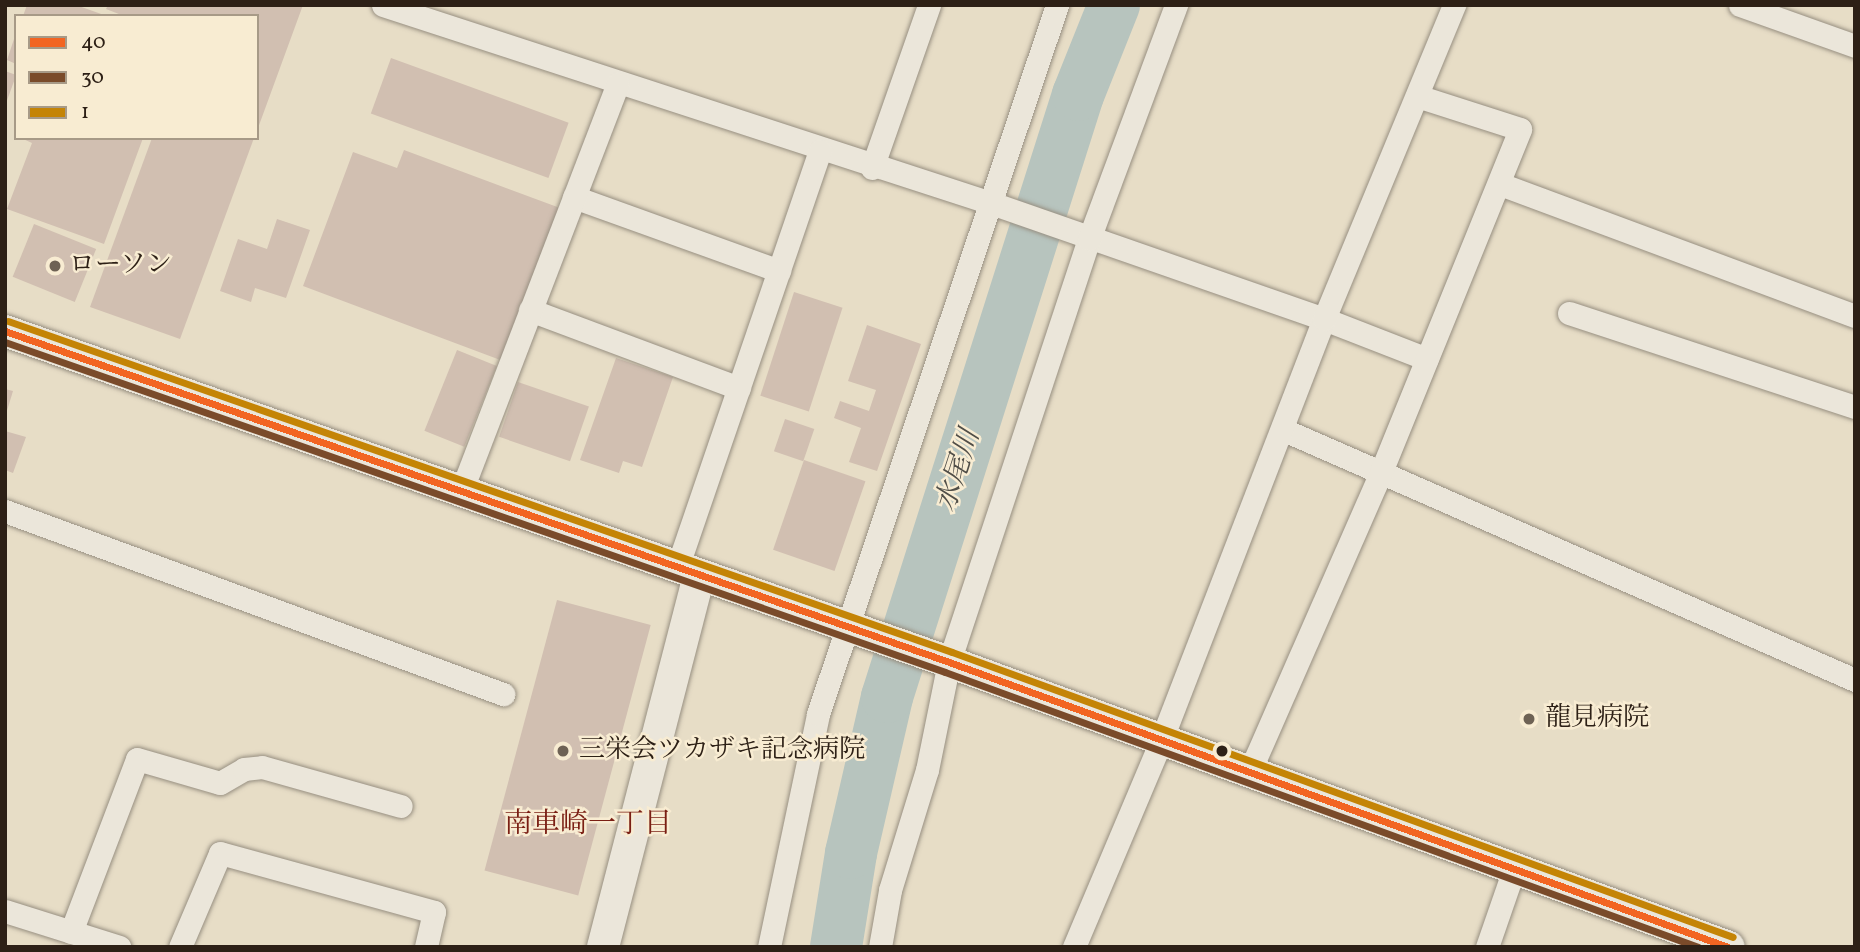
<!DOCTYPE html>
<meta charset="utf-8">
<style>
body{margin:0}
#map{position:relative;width:1860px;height:952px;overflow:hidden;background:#e7ddc6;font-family:Vollkorn,"Noto Serif JP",serif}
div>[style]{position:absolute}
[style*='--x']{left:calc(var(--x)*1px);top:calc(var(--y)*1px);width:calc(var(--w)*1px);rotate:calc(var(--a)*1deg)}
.river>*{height:52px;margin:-26px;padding:0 26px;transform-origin:26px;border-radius:26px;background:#b7c4be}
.building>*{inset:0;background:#d1bfb1;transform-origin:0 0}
.roads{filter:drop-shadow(0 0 2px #978f81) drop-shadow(0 0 2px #978f81)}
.street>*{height:23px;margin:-11.5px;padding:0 11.5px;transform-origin:11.5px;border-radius:11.5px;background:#ebe6da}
.secondary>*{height:32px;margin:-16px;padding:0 16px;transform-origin:16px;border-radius:16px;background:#ebe6da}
.bus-1>*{height:7px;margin:-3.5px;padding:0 3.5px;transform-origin:3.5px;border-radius:3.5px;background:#f26522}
.bus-2>*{height:7px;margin:-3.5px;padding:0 3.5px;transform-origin:3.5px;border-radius:3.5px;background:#7a4b2a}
.bus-3>*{height:7px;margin:-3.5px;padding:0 3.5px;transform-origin:3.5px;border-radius:3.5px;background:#c48406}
.dots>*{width:19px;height:19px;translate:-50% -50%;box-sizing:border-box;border:4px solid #f8ecd2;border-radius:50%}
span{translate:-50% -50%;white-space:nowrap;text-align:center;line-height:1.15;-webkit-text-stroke:5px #f8ecd2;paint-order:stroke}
.poi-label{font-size:26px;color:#2d2016}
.left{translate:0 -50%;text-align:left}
.water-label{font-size:28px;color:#504e48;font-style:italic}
.neighbourhood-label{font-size:28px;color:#7a1f14}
.frame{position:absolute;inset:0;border:7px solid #2d2016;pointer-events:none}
.legend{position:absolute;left:14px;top:14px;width:245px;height:126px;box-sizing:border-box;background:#f8ecd2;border:2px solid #a79a87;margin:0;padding:9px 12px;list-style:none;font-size:21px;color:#2d2016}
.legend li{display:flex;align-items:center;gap:14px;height:35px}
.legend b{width:35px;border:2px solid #a79a87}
</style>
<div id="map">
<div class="river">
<div style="--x:836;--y:947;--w:95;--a:-80.9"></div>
<div style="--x:851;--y:853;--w:160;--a:-77"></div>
<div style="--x:887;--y:697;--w:632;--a:-72.4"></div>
<div style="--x:1078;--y:95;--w:97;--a:-68.2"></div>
</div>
<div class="building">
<div style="clip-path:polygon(27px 5px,76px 5px,104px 15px,23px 16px)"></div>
<div style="clip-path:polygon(108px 5px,303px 5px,258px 128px,257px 16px,124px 16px,106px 9px)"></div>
<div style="clip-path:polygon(15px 36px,16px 36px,16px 64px,7px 60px)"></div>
<div style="left:391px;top:58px;width:189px;height:59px;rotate:20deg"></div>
<div style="left:5px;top:71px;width:12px;height:62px;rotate:20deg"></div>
<div style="clip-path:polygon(21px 138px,143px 138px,104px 244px,7px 209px,32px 143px)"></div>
<div style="clip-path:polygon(152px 138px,254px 138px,180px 339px,90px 307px)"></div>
<div style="clip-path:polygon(404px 150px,560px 208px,503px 361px,303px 286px,353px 152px,397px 168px)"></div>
<div style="clip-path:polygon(277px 219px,310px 230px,286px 298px,255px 288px,251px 302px,220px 291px,238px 239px,267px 249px)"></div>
<div style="left:34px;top:224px;width:67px;height:57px;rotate:22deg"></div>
<div style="left:794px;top:292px;width:51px;height:109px;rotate:18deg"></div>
<div style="clip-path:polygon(867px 325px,921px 344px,877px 471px,849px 462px,861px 428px,834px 418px,840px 401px,869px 411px,876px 390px,848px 381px)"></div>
<div style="left:457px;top:350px;width:43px;height:87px;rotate:22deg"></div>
<div style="clip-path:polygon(616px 358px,673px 377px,642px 467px,623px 461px,619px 473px,580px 460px)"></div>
<div style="left:518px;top:382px;width:75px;height:58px;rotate:19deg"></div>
<div style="clip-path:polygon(5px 389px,13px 391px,6px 414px,5px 414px)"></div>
<div style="left:785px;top:419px;width:31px;height:34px;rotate:19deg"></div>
<div style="clip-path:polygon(5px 431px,26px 437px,13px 473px,5px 470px)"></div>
<div style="left:804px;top:460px;width:65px;height:95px;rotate:19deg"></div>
<div style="left:557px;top:600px;width:97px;height:280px;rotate:15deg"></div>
</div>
<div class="roads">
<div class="street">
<div style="--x:383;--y:5;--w:639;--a:18.04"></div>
<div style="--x:991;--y:203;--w:353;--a:19.2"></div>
<div style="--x:1324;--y:319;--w:110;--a:21.2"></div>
<div style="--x:1740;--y:5;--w:122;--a:19.6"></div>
<div style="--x:872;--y:168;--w:173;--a:-70.7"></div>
<div style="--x:1500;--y:184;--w:379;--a:20.4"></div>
<div style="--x:574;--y:197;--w:218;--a:19.8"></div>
<div style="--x:530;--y:310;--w:223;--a:20.5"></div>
<div style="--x:1569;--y:313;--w:301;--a:18.2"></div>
<div style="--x:1284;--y:430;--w:623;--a:23.65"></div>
<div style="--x:461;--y:492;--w:437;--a:-69"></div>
<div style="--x:5;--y:511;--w:531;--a:20.18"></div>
<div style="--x:677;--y:568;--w:441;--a:-71.1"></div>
<div style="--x:1249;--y:773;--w:329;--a:-66.3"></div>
<div style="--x:1381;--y:472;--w:370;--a:-67.9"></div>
<div style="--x:1520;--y:129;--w:108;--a:-162.2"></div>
<div style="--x:5;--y:911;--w:120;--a:17.5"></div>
<div style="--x:71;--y:932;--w:185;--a:-69.1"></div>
<div style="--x:137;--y:759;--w:86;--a:16.1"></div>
<div style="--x:220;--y:783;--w:28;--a:-30"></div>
<div style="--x:244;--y:769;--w:18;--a:-6"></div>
<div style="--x:262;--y:767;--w:144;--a:15.7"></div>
<div style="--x:180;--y:947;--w:102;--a:-66.9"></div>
<div style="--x:220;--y:853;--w:222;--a:15.4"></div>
<div style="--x:434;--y:912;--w:36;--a:103"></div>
<div style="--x:769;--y:947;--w:238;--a:-78.1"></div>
<div style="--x:818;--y:714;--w:748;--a:-71.37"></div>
<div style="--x:880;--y:947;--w:58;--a:-80"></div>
<div style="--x:890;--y:890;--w:126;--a:-72.9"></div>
<div style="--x:927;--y:770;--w:110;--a:-78.5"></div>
<div style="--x:949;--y:662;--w:446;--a:-71.7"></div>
<div style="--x:1089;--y:239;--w:250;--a:-69.6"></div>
<div style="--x:1074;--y:947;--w:224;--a:-67.1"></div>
<div style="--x:1161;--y:741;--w:452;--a:-68.9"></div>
<div style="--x:1324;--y:319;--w:340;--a:-67.5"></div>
<div style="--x:1487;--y:947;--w:83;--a:-70.9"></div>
</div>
<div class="secondary">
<div style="--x:5;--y:331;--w:1000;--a:19.32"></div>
<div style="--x:949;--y:662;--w:830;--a:20.07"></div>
<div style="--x:603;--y:947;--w:384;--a:-75.5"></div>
</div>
</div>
<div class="bus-1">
<div style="--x:5;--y:331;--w:1000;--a:19.32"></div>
<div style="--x:949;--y:662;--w:829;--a:20.1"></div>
</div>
<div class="bus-2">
<div style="--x:5;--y:342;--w:996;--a:19.34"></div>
<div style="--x:945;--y:672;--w:802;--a:20.06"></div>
</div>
<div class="bus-3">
<div style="--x:8;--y:321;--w:1000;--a:19.32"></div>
<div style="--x:952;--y:652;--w:831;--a:20.05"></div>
</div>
<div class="dots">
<div style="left:55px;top:266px;background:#6e6254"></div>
<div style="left:1529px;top:719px;background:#6e6254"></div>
<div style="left:563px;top:751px;background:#6e6254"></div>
<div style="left:1222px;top:751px;background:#2d2016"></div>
</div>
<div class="poi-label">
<span class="left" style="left:69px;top:266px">ローソン</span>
<span class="left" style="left:1545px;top:719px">龍見病院</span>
<span class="left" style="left:579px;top:751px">三栄会ツカザキ記念病院</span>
</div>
<div class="water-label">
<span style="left:959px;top:471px;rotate:-72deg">水尾川</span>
</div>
<div class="neighbourhood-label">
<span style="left:588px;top:825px">南車崎一丁目</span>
</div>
<div class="frame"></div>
<ul class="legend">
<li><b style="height:9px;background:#f26522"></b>40</li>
<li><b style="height:9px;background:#7a4b2a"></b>30</li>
<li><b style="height:9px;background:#c48406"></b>1</li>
</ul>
</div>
